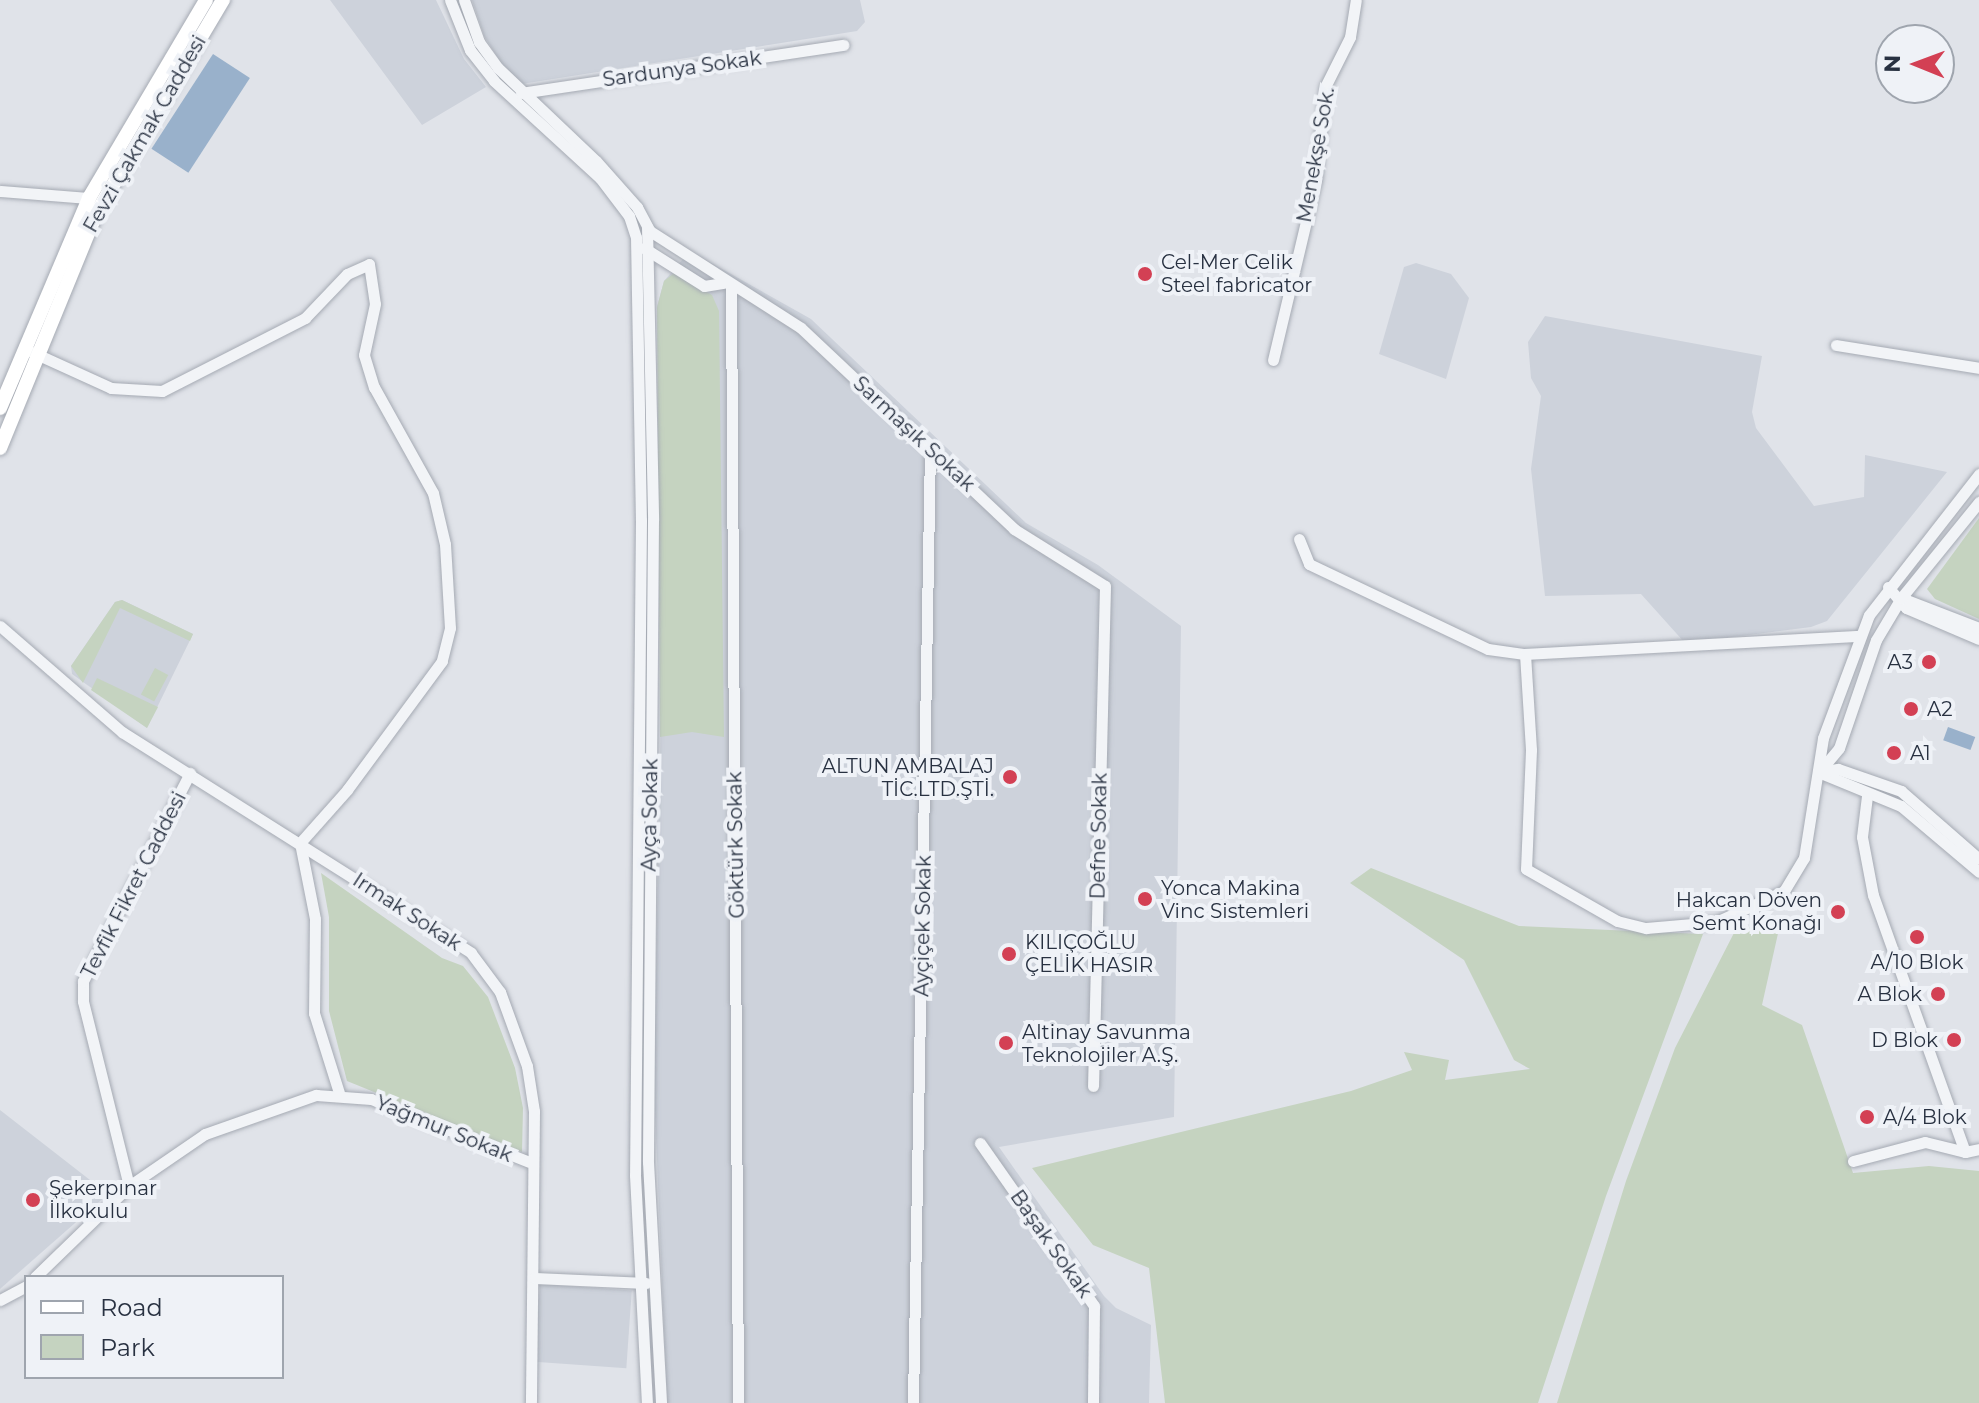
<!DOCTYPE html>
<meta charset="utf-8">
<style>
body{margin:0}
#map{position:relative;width:1979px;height:1403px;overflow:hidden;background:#e0e3e9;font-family:Montserrat,sans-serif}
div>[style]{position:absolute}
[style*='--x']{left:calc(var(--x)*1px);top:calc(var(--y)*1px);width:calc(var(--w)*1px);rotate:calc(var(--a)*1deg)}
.built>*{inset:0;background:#cdd2db;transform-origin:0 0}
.green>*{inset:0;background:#c5d3c0;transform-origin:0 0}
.water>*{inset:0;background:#99b1cb;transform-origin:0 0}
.roads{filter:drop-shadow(0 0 2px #a5aab3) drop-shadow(0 0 2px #a5aab3)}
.minor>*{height:11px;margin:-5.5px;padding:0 5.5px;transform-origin:5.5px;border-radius:5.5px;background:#f2f4f7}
.major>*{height:14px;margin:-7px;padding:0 7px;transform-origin:7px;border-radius:7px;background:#fff}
.dots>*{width:22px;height:22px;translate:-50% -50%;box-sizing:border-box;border:4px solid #eff2f7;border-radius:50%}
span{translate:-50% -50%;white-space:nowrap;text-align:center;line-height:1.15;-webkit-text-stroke:8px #eff2f7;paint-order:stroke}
.street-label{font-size:20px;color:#283141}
.poi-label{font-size:20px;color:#283141}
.left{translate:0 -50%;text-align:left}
.right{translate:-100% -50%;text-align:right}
.legend{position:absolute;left:24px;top:1275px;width:260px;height:104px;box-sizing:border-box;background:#eff2f7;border:2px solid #9fa5ae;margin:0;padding:10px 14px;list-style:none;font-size:24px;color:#283141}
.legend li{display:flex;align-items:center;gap:16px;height:40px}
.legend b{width:40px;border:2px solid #9fa5ae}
.north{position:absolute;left:1875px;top:24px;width:80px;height:80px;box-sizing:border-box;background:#eff2f7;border:2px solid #9fa5ae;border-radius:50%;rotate:271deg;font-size:22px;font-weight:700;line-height:32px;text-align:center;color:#283141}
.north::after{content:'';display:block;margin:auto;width:28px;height:36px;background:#d34054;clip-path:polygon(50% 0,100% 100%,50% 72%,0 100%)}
</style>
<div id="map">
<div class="built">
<div style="clip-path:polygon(330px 0,436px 0,464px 59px,486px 87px,422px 125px)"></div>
<div style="clip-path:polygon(472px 0,860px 0,865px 22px,857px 31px,515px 85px,484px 36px)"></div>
<div style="clip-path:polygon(690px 251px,811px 319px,1026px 523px,1098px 565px,1181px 626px,1174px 1117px,999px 1147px,1104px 1296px,1116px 1308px,1151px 1325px,1149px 1403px,667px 1403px,654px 1086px,663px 599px,657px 307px,664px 281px)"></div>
<div style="clip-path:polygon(1416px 263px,1451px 274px,1469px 298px,1446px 379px,1379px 354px,1404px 267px)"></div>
<div style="clip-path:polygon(1545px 316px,1762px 356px,1752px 412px,1756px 428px,1814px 506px,1864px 497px,1865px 455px,1947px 472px,1827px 621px,1811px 627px,1685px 643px,1641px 594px,1545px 596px,1531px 469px,1541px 396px,1531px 378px,1528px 342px)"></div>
<div style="clip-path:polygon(122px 600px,193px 634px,147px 728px,72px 674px,71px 666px,115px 602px)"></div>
<div style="clip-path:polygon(0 1110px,108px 1194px,0 1289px)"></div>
<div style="left:540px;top:1284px;width:92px;height:78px;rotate:4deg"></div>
</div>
<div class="green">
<div style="clip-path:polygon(674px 273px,712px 295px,719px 311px,724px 737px,692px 732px,660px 737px,657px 307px,664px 281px)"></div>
<div style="clip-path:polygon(1979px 518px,1979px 619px,1935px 599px,1927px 589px)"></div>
<div style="clip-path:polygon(122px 600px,193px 634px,190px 641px,120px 608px,83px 683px,71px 666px,115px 602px)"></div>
<div style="left:155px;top:668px;width:15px;height:30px;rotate:28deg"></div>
<div style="clip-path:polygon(97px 678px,158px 707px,147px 728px,91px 690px)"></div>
<div style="clip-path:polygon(1371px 868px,1519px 926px,1703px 934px,1606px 1196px,1538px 1403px,1165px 1403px,1149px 1268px,1093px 1245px,1032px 1168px,1351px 1091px,1412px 1070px,1404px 1052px,1449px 1060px,1445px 1080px,1530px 1069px,1514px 1060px,1464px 960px,1350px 883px)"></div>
<div style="clip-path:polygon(321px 873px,442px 958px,463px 966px,488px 997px,515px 1068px,523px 1108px,522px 1152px,347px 1081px,329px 1011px,329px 917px)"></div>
<div style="clip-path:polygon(1781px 920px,1762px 1005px,1802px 1025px,1853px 1173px,1929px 1166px,1979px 1171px,1979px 1403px,1557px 1403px,1626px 1181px,1675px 1048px,1735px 931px)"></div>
</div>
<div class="water">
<div style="left:213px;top:54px;width:44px;height:113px;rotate:33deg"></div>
<div style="left:1948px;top:727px;width:29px;height:14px;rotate:20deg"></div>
</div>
<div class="roads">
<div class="minor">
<div style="--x:450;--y:0;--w:54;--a:68.2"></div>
<div style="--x:470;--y:50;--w:39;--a:52"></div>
<div style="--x:494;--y:81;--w:144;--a:42.5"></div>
<div style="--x:600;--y:178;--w:48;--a:52.7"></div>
<div style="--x:629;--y:216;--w:22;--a:72"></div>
<div style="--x:636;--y:237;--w:283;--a:89"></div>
<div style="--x:641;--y:520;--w:655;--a:90.52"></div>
<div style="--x:635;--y:1175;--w:228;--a:87"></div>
<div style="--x:464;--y:0;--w:45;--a:70.3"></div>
<div style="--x:479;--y:42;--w:32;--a:54"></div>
<div style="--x:498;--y:68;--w:135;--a:43.5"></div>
<div style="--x:596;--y:161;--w:62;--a:48.3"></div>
<div style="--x:637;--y:207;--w:27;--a:62"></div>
<div style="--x:650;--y:231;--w:179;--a:32.7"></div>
<div style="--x:801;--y:328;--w:293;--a:43.3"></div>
<div style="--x:1014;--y:529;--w:107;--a:32.1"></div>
<div style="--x:1105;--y:586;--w:500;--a:91.37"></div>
<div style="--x:521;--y:93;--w:326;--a:-8.5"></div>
<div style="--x:0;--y:191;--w:89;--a:4.5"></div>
<div style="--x:647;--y:227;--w:293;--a:88.8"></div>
<div style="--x:653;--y:520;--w:642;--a:90.45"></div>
<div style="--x:648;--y:1162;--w:241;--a:86.9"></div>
<div style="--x:644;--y:248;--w:71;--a:32.3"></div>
<div style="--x:704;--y:286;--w:20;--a:-9"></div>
<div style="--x:731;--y:287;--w:1116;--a:89.64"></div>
<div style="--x:1836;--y:345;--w:145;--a:9.1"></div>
<div style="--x:32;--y:352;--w:87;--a:24.5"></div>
<div style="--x:111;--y:388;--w:51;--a:3.4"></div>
<div style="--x:162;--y:391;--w:161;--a:-27"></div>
<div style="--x:305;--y:318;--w:61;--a:-46.3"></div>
<div style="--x:347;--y:274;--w:24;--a:-24"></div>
<div style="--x:369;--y:264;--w:40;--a:81.5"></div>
<div style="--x:375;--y:304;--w:52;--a:102.2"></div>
<div style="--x:364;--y:355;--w:34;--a:73"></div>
<div style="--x:374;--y:387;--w:121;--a:60.9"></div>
<div style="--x:433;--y:493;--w:52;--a:76.8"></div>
<div style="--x:445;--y:544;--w:84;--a:86.6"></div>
<div style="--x:450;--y:628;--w:34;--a:104"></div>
<div style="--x:442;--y:661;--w:160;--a:126.4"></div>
<div style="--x:347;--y:790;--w:71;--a:131.6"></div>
<div style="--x:1273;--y:360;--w:186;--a:-76.6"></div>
<div style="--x:1316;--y:179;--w:92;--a:-84.4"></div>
<div style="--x:1325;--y:87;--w:56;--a:-63.4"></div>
<div style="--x:1350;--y:37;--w:37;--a:-81"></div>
<div style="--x:1299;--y:539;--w:27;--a:68"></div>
<div style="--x:1309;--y:564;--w:198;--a:25.4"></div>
<div style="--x:1488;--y:649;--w:37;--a:8"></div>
<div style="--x:1525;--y:654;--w:335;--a:-3.1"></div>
<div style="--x:1888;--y:587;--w:28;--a:49"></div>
<div style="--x:1906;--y:608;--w:79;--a:23"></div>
<div style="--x:1901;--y:598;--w:84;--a:21"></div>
<div style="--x:0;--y:626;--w:162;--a:41"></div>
<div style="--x:122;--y:732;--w:413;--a:32.3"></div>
<div style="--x:471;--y:953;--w:49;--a:53.4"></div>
<div style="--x:500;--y:992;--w:79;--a:70"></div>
<div style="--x:527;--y:1066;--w:46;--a:81.2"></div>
<div style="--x:534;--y:1111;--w:292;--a:90.6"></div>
<div style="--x:1525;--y:654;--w:96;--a:86.4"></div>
<div style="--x:1531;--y:750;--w:119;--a:92.4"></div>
<div style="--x:1526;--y:869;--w:105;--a:29.7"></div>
<div style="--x:1617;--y:921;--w:30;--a:14"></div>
<div style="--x:1646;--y:928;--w:70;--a:-4.9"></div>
<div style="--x:1716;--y:922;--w:75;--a:-24.5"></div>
<div style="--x:1784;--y:891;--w:39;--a:-59"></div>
<div style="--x:1804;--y:858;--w:121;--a:-81"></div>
<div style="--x:1823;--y:738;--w:131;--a:-69.5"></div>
<div style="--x:1869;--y:615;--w:179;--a:-52"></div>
<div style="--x:1818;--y:772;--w:90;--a:22.3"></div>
<div style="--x:1901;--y:806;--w:102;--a:40.2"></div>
<div style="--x:1818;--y:772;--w:20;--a:-9"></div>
<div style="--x:1838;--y:769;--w:67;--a:19.2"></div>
<div style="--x:1901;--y:791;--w:103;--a:41.1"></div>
<div style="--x:1819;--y:772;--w:31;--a:-50"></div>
<div style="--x:1839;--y:748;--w:114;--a:-71.1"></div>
<div style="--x:1876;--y:640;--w:49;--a:-59.2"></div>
<div style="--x:1901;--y:598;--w:124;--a:-50.9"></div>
<div style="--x:1867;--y:796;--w:41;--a:97"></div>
<div style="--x:1862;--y:837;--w:59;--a:79.3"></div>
<div style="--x:1873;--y:895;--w:273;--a:70.3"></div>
<div style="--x:1965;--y:1152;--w:14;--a:-12"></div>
<div style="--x:300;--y:843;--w:77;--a:78.8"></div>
<div style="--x:315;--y:919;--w:94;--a:90.6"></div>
<div style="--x:314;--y:1013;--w:84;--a:72.6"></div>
<div style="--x:980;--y:1143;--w:199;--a:55"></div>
<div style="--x:1094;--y:1306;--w:97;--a:90.6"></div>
<div style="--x:1853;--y:1161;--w:74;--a:-14.8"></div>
<div style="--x:1925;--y:1142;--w:41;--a:14"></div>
<div style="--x:129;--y:1186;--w:191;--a:-104"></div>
<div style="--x:83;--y:1001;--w:20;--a:-90"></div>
<div style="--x:83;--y:981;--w:234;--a:-62.8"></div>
<div style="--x:35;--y:1277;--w:131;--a:-44.1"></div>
<div style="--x:129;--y:1186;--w:92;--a:-34.4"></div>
<div style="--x:205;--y:1134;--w:118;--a:-19.4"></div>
<div style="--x:316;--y:1095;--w:55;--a:4.2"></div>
<div style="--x:371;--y:1099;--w:170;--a:21.7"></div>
<div style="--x:535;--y:1278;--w:111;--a:2.6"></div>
<div style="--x:0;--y:1300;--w:30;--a:-28"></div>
<div style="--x:913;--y:1403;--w:953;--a:-88.98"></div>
</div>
<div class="major">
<div style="--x:0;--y:408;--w:228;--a:-67"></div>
<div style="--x:89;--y:198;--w:230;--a:-59.4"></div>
<div style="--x:0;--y:448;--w:255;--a:-67.7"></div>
<div style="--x:97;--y:212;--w:247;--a:-59.3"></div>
</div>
</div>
<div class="dots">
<div style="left:1145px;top:274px;background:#d34054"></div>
<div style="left:1929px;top:662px;background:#d34054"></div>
<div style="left:1911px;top:709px;background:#d34054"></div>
<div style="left:1894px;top:753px;background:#d34054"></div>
<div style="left:1010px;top:777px;background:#d34054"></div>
<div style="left:1145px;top:899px;background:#d34054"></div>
<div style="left:1838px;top:912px;background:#d34054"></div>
<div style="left:1917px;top:937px;background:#d34054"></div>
<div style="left:1009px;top:954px;background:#d34054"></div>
<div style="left:1938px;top:994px;background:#d34054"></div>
<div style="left:1954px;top:1040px;background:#d34054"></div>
<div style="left:1006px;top:1043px;background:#d34054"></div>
<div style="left:1867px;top:1117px;background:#d34054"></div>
<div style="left:33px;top:1200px;background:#d34054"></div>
</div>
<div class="street-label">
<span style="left:682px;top:69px;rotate:-8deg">Sardunya Sokak</span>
<span style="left:145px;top:134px;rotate:-60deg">Fevzi Çakmak Caddesi</span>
<span style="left:1316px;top:155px;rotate:-80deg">Menekşe Sok.</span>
<span style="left:914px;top:434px;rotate:43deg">Sarmaşık Sokak</span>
<span style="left:650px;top:815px;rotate:-89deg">Ayça Sokak</span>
<span style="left:1099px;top:836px;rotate:-89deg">Defne Sokak</span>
<span style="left:736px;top:845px;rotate:-91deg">Göktürk Sokak</span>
<span style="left:134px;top:885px;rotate:-63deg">Tevfik Fikret Caddesi</span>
<span style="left:407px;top:912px;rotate:33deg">Irmak Sokak</span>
<span style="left:923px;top:926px;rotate:-89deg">Ayçiçek Sokak</span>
<span style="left:444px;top:1129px;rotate:22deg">Yağmur Sokak</span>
<span style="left:1051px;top:1244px;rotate:55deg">Başak Sokak</span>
</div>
<div class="poi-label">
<span class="left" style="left:1161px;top:274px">Cel-Mer Celik<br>Steel fabricator</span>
<span class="right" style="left:1913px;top:662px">A3</span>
<span class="left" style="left:1927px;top:709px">A2</span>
<span class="left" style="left:1910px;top:753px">A1</span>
<span class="right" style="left:994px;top:778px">ALTUN AMBALAJ<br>TİC.LTD.ŞTİ.</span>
<span class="left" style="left:1161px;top:900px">Yonca Makina<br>Vinc Sistemleri</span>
<span class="right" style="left:1822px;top:912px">Hakcan Döven<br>Semt Konağı</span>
<span class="left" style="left:1025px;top:954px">KILIÇOĞLU<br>ÇELİK HASIR</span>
<span style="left:1917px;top:962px">A/10 Blok</span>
<span class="right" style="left:1922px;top:994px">A Blok</span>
<span class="left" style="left:1022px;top:1044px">Altinay Savunma<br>Teknolojiler A.Ş.</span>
<span class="right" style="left:1938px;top:1040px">D Blok</span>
<span class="left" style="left:1883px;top:1117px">A/4 Blok</span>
<span class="left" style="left:49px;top:1200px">Şekerpınar<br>İlkokulu</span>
</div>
<ul class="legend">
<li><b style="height:10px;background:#fff"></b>Road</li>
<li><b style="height:22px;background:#c5d3c0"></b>Park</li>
</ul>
<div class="north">N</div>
</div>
